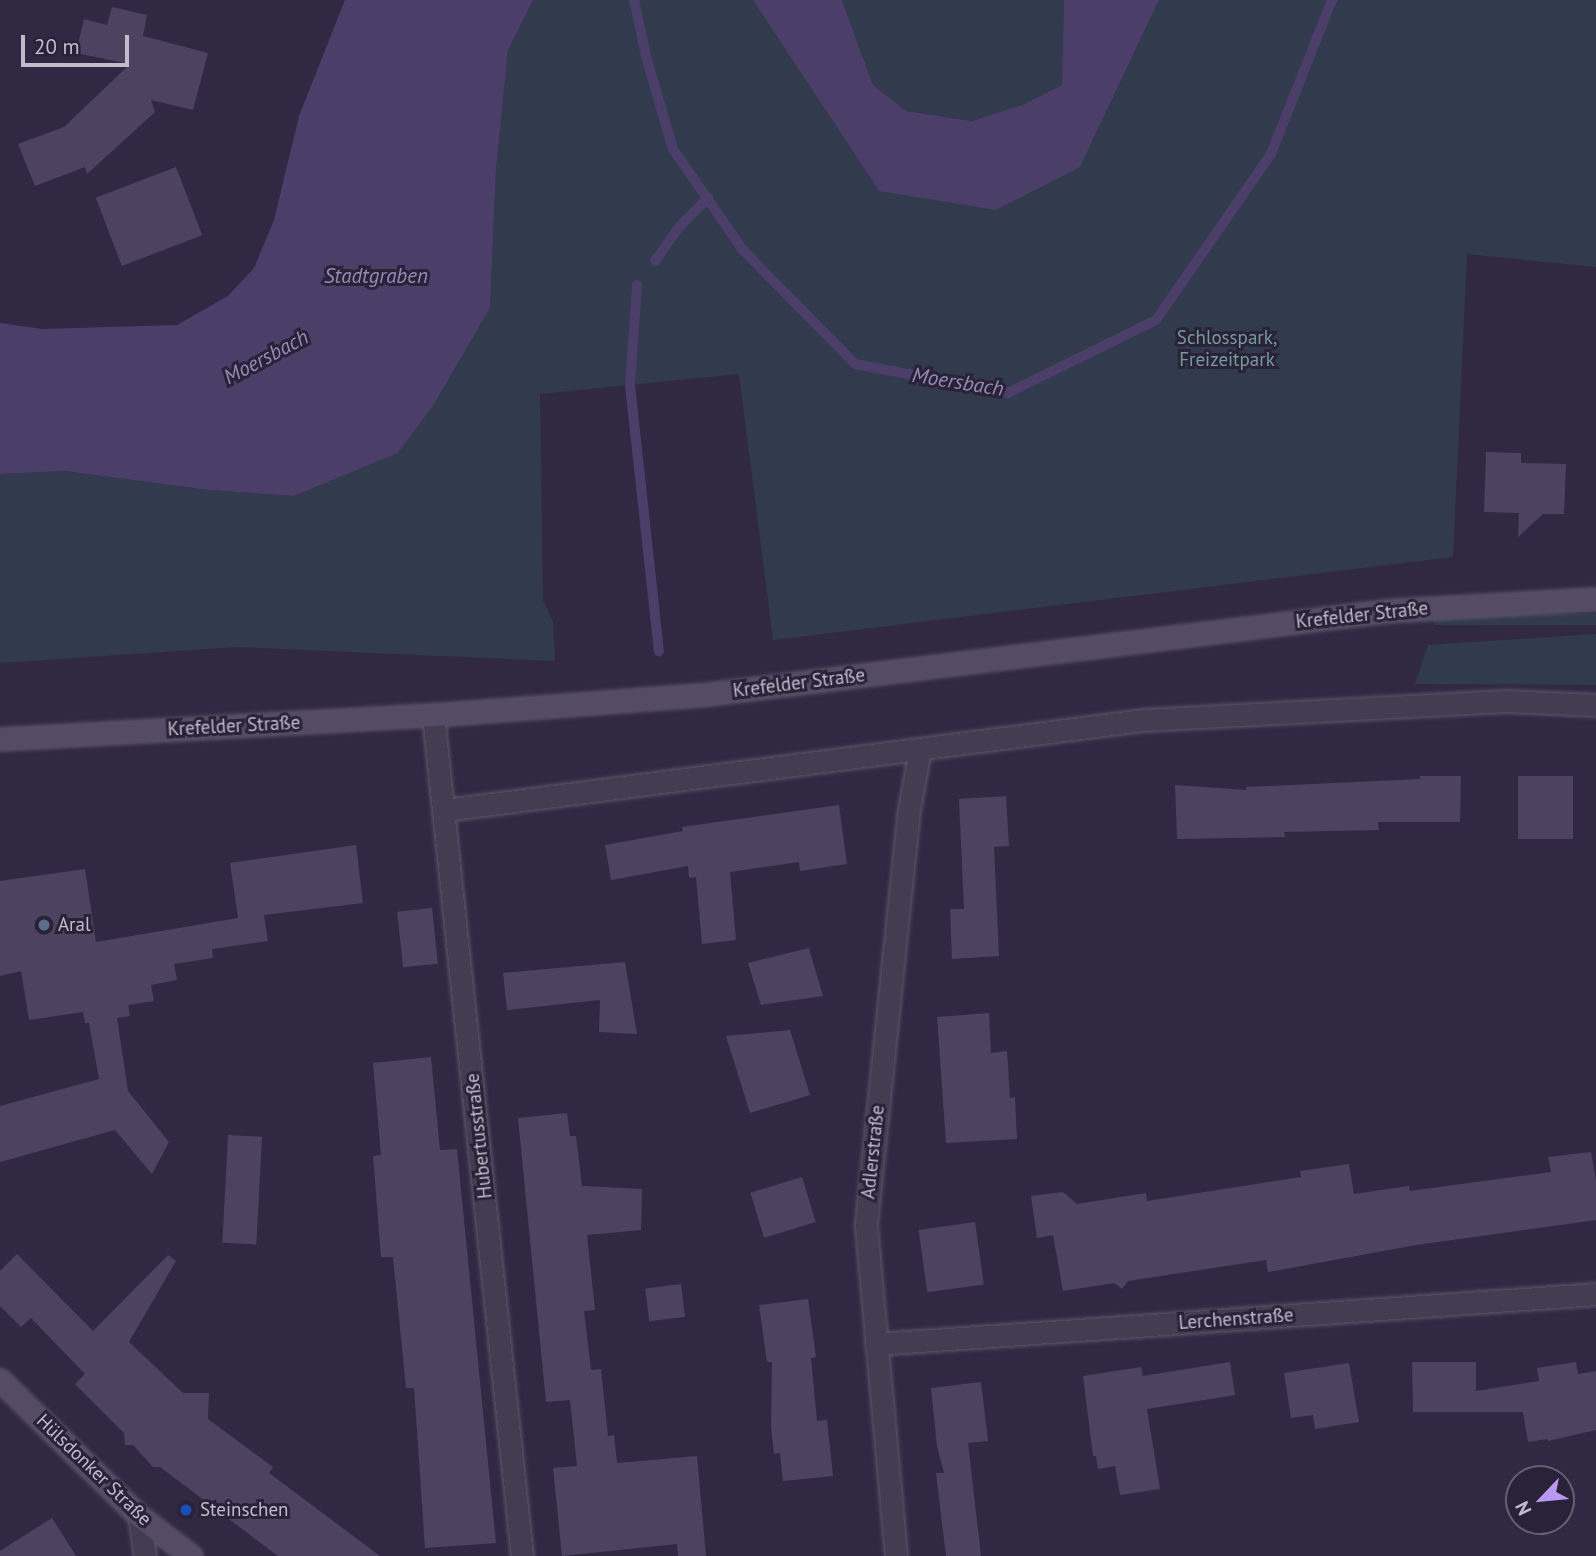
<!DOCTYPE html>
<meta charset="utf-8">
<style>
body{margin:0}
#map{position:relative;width:1596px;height:1556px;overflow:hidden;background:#312943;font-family:"PT Sans",sans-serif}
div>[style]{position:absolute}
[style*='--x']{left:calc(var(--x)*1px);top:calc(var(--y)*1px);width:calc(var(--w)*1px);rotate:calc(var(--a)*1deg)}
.green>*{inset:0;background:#323a4d;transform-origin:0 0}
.water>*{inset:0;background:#4b3e69}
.stream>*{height:10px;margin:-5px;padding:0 5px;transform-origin:5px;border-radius:5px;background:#4b3e69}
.building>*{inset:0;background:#4d4360;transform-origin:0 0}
.roads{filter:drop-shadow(0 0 2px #5c566a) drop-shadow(0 0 2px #5c566a)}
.street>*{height:21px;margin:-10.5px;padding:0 10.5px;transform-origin:10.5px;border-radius:10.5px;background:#443d52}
.secondary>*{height:21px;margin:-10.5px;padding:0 10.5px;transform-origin:10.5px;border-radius:10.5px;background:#554b65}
.dots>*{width:19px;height:19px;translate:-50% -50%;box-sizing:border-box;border:4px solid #292238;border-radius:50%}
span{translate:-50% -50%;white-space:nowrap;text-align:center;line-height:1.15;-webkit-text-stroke:6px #292238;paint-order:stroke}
.park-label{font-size:19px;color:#739c9a}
.street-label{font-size:19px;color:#c1bbcc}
.poi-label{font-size:19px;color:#c1bbcc}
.left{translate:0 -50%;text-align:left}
.water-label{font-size:21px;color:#978bb6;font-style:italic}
.north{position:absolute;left:1505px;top:1465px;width:70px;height:70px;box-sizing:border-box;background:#292238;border:2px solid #665f73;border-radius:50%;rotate:244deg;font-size:19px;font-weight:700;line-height:28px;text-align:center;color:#c1bbcc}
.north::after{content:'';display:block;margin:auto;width:24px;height:32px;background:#b898f4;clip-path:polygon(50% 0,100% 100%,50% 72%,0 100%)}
.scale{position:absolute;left:21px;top:35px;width:108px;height:32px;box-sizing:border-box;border:4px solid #c1bbcc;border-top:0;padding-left:9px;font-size:21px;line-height:24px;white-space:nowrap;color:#c1bbcc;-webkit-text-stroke:5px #292238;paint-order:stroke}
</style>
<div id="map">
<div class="green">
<div style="clip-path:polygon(533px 0,753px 0,879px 191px,1080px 167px,1159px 0,1596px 0,1596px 267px,1467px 254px,1453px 557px,773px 640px,739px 374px,540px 394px,543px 600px,553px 622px,555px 661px,237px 647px,0 663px,0 474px,65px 471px,208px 490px,294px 496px,398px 453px,433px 406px,490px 308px,496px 171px,508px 50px)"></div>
<div style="clip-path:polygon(842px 0,1064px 0,1062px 85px,1022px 105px,972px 121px,906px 111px,873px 85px)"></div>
<div style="left:1596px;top:614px;width:11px;height:162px;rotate:90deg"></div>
<div style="clip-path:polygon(1596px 634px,1596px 685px,1415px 684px,1428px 645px)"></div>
</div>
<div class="water">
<div style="clip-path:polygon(345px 0,533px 0,508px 50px,496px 171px,490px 308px,433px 406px,398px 453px,294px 496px,208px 490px,65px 471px,0 474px,0 323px,42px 329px,177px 325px,228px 296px,254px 268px,274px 220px,299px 116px)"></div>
<div style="clip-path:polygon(753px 0,842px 0,873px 85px,906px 111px,972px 121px,1022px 105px,1062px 85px,1064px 0,1159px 0,1080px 167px,996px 210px,879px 191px)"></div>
</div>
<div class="stream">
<div style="--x:634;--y:0;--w:61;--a:77.8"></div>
<div style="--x:647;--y:60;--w:93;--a:73.7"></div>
<div style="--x:673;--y:149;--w:123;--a:55.3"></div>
<div style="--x:743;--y:250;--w:160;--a:45.5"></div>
<div style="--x:855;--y:364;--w:156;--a:10.7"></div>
<div style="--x:1008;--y:393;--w:165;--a:-26.3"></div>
<div style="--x:1156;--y:320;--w:202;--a:-55.3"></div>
<div style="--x:1271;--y:154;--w:166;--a:-68.4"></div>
<div style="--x:655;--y:261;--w:43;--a:-54.5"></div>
<div style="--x:680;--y:226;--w:40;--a:-45"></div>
<div style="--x:637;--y:285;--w:100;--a:94"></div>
<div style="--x:630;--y:385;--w:268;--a:83.8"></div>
</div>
<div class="building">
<div style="clip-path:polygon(112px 7px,147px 15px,143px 36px,208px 53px,193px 110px,151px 100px,155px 112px,87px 174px,85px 167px,35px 186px,18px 144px,64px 127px,130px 64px,76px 53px,84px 19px,107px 25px)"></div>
<div style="left:176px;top:167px;width:73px;height:86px;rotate:69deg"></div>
<div style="clip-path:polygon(1486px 452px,1521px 453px,1521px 463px,1566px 464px,1564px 514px,1543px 514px,1518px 537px,1519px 513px,1484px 512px)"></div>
<div style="clip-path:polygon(1420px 776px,1461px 776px,1460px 822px,1378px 822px,1379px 830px,1284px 832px,1285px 837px,1177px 839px,1175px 785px,1246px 790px,1246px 787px,1420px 779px)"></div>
<div style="left:1518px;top:776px;width:55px;height:63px"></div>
<div style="clip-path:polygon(1006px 796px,1009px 846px,994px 847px,999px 956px,952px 959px,950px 909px,964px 909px,959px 799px)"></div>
<div style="clip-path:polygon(839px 805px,847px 864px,800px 871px,799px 862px,730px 872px,736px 940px,702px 944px,696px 877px,689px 878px,688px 866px,611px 880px,605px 845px,683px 831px,682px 827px)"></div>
<div style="clip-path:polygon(356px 845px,363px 903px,264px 915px,268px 941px,212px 949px,213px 958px,174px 964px,177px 980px,151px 985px,154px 1001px,128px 1005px,130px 1016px,117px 1018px,128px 1091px,169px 1142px,152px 1174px,115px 1130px,0 1162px,0 1106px,99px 1079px,89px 1023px,85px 1023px,83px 1012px,29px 1020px,21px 971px,0 976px,0 881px,85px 869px,96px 942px,238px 918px,230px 863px)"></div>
<div style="left:432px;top:908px;width:56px;height:35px;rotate:84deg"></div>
<div style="clip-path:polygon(809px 948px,823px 996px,761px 1005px,748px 963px)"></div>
<div style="clip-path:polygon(625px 962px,637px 1034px,599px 1032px,600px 1000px,507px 1010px,503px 973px)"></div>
<div style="clip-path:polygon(989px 1013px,991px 1053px,1007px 1051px,1010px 1098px,1015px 1097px,1017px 1139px,946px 1143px,937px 1017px)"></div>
<div style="clip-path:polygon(790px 1030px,810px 1095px,750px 1113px,726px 1036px)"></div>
<div style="clip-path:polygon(431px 1057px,440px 1150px,457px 1149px,496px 1543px,425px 1548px,414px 1388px,406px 1388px,393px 1257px,381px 1257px,373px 1156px,381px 1155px,373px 1063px)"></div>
<div style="clip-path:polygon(567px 1113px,570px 1136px,576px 1136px,582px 1186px,642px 1189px,641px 1230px,587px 1235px,595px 1310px,584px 1311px,591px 1370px,601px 1369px,608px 1436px,614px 1435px,617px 1463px,697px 1456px,706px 1556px,678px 1556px,677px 1544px,562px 1556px,553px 1468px,577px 1466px,570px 1400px,546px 1402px,518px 1118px)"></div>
<div style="left:228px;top:1135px;width:34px;height:108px;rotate:3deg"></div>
<div style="clip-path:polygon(1591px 1152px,1596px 1180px,1596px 1220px,1416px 1245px,1268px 1272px,1266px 1260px,1128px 1281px,1122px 1289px,1114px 1283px,1063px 1291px,1053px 1235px,1037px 1238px,1031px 1196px,1063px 1192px,1077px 1204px,1146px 1193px,1147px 1201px,1301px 1177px,1300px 1171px,1349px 1164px,1354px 1194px,1409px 1186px,1410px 1191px,1551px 1172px,1548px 1157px)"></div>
<div style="left:802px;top:1177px;width:47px;height:54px;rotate:73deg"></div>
<div style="left:975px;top:1222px;width:63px;height:57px;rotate:82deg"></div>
<div style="clip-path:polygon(17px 1254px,93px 1331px,168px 1255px,176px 1261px,129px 1342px,183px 1393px,209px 1393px,208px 1419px,273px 1467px,269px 1473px,380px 1556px,278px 1556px,160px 1467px,153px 1467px,133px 1445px,125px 1445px,124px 1433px,75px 1384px,85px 1374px,31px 1318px,21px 1327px,0 1306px,0 1271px)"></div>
<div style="left:681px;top:1284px;width:33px;height:36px;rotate:83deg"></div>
<div style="clip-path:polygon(808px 1299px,816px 1357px,811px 1358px,817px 1421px,827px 1420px,833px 1476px,783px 1481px,780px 1453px,774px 1454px,771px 1427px,772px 1362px,767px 1362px,759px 1305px)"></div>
<div style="clip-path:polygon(1230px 1362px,1235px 1395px,1147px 1409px,1160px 1489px,1120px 1495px,1115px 1466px,1098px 1469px,1096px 1456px,1093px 1456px,1083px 1376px,1141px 1367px,1143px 1376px)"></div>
<div style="clip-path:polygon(1412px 1362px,1476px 1362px,1476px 1391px,1539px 1381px,1537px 1368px,1576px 1362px,1578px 1374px,1596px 1371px,1596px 1430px,1548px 1441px,1547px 1439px,1528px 1442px,1523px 1412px,1413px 1412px)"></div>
<div style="clip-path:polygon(1349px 1363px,1359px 1422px,1315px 1429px,1313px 1415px,1291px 1418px,1284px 1373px)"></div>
<div style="clip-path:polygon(981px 1382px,988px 1441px,968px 1443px,981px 1556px,946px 1556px,936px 1473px,944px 1473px,937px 1446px,931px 1388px)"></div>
<div style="clip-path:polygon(52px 1518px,76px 1556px,0 1556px,0 1551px)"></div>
</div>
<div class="roads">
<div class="street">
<div style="--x:433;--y:715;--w:846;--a:83.96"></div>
<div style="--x:445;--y:810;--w:704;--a:-7.35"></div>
<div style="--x:1143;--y:720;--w:363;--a:-3"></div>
<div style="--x:1506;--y:701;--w:90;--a:2.5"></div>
<div style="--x:876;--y:1344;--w:722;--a:-3.97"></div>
<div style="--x:139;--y:1516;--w:40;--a:81.5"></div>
<div style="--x:896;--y:1556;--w:333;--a:-95.2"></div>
<div style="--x:866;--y:1224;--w:411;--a:-84.1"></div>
<div style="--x:908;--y:815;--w:67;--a:-79.7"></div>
</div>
<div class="secondary">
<div style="--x:0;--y:739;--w:434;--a:-3.2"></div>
<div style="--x:433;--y:715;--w:269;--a:-4.3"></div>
<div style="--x:701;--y:695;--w:689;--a:-7"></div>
<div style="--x:1385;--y:611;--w:211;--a:-3.3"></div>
<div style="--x:0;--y:1380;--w:194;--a:44.4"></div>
<div style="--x:139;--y:1516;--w:66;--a:37.6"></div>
</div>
</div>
<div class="dots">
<div style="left:44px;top:925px;background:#5c6f8a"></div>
<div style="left:186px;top:1510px;background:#1a4fb4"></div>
</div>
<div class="park-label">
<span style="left:1227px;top:349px">Schlosspark,<br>Freizeitpark</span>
</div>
<div class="street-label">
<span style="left:1362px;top:615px;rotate:-6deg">Krefelder Straße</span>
<span style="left:799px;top:683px;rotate:-7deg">Krefelder Straße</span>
<span style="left:234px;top:726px;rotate:-3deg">Krefelder Straße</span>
<span style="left:479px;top:1136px;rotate:-96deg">Hubertusstraße</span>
<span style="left:873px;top:1152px;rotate:-84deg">Adlerstraße</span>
<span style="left:1236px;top:1319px;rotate:-4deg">Lerchenstraße</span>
<span style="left:94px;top:1470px;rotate:44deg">Hülsdonker Straße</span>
</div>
<div class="poi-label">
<span class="left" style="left:58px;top:925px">Aral</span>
<span class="left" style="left:200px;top:1510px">Steinschen</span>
</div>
<div class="water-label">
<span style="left:376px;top:276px">Stadtgraben</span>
<span style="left:266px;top:357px;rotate:-28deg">Moersbach</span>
<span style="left:958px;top:382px;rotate:9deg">Moersbach</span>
</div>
<div class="north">N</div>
<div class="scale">20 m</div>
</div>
